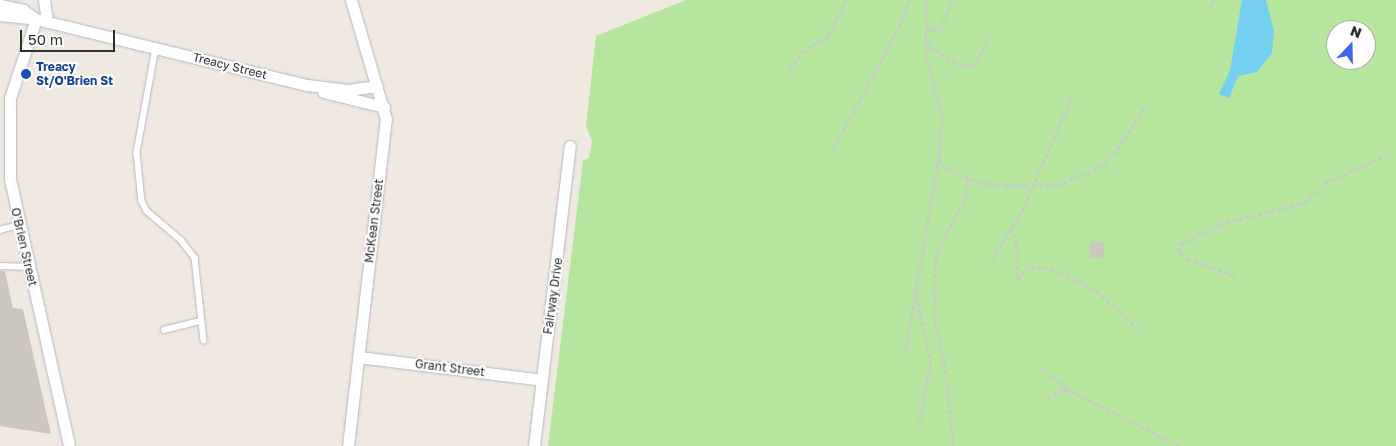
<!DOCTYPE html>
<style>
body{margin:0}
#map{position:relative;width:1396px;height:446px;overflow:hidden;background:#efe9e1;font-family:"Golos Text",sans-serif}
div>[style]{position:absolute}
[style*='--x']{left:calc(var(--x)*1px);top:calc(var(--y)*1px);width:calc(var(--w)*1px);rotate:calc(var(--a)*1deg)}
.green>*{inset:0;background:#b6e59e}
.water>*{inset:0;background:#75cff0}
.building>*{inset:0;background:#cbc7bf;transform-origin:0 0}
.path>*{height:2.5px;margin-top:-1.25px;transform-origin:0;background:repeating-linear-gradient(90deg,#c9c9c9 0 4px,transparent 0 6.5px)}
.roads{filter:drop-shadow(0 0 1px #b4b7c1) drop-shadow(0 0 1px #b4b7c1)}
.lane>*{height:5.5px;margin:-2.75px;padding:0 2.75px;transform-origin:2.75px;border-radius:2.75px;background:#fff}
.street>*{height:11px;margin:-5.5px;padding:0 5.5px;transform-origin:5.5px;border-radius:5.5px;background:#fff}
.dots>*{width:14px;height:14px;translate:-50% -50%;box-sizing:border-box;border:2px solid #fff;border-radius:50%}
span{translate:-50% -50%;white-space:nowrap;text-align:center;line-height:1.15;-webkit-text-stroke:4px #fff;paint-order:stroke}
.street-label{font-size:12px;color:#2e2e2e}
.transit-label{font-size:12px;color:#164399;font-weight:700}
.left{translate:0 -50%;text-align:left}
.north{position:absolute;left:1326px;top:20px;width:50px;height:50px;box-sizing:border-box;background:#fff;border:1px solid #ababab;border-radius:50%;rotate:21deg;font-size:14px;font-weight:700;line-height:20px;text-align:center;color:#2e2e2e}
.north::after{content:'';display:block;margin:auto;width:18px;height:22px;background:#4264fb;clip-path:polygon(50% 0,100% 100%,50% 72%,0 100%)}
.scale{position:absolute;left:20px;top:30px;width:95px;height:22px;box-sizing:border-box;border:2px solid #2e2e2e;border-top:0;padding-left:6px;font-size:15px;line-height:18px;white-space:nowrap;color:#2e2e2e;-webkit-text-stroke:4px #fff;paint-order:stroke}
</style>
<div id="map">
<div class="green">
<div style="clip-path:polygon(evenodd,686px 0,1396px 0,1396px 446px,548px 446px,583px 160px,589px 158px,592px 141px,586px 126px,596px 36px,686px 0,1336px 30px,1366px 30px,1366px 60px,1336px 60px,1336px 30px)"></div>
</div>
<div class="water">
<div style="clip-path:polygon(1242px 0,1266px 0,1274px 31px,1272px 53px,1257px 72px,1238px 76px,1229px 98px,1219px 94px,1230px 70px)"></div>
</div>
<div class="building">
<div style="left:1091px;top:241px;width:14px;height:16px;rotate:8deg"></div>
<div style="clip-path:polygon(0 271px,5px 271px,13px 308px,23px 309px,51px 434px,0 426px)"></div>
</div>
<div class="path">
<div style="--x:927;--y:0;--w:25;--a:92"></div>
<div style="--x:926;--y:25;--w:9;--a:32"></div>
<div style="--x:934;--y:30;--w:6;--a:-9"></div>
<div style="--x:940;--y:29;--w:32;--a:-66"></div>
<div style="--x:1210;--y:8;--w:9;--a:-69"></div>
<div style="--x:929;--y:27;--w:11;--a:112"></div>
<div style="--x:925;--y:37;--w:11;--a:63"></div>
<div style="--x:930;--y:47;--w:36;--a:32"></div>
<div style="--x:960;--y:66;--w:12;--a:-5"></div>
<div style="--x:972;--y:65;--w:12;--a:-48"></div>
<div style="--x:980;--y:56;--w:21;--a:-65"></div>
<div style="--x:790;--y:70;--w:22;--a:-56"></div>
<div style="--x:802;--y:52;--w:30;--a:-30"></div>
<div style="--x:828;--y:37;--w:41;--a:-64.1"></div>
<div style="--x:833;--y:149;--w:139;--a:-61.6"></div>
<div style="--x:899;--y:27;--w:29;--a:-70"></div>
<div style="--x:937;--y:161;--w:19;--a:35"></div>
<div style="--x:953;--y:172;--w:26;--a:23"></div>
<div style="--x:977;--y:182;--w:29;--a:8"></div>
<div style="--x:1006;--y:186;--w:51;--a:-1.1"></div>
<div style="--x:1057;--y:185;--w:45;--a:-22"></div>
<div style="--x:1099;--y:168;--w:33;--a:-47"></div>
<div style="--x:1121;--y:144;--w:45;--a:-57.7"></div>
<div style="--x:1013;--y:227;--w:26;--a:79"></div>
<div style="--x:1018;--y:253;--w:26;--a:92"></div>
<div style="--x:1017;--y:279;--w:19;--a:-43"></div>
<div style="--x:1031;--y:266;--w:24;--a:9"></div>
<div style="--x:1055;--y:270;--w:47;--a:26.6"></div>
<div style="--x:1097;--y:291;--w:58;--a:42.2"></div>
<div style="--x:991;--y:260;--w:51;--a:-56.9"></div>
<div style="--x:1019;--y:217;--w:134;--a:-66.3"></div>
<div style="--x:1234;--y:276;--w:48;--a:-160.4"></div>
<div style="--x:1189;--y:260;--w:12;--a:-145"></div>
<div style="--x:1179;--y:253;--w:9;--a:-84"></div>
<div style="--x:1180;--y:244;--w:45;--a:-26.6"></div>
<div style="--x:1220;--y:224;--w:87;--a:-14"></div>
<div style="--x:1304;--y:203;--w:29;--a:-44"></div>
<div style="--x:1325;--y:183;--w:66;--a:-24.2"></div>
<div style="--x:915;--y:290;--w:74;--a:77.5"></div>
<div style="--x:931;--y:362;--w:65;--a:100.6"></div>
<div style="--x:905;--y:354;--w:205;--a:-80.4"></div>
<div style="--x:939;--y:152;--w:33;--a:-85"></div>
<div style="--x:942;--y:119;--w:65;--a:-104.3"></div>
<div style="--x:926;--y:56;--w:19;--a:-93"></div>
<div style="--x:1042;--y:369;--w:36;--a:38"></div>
<div style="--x:1047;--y:398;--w:19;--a:-25"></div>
<div style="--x:1064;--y:390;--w:14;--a:17"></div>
<div style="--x:1077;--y:394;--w:114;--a:27"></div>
<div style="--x:953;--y:446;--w:72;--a:-95.6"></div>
<div style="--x:946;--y:374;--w:58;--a:-101.9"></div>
<div style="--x:934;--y:317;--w:52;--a:-88.9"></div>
<div style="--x:935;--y:265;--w:15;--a:-82"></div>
<div style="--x:937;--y:250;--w:57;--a:-60.8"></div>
<div style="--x:965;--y:200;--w:22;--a:-82"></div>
</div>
<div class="roads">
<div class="lane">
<div style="--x:156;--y:48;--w:107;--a:100.3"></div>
<div style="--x:137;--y:153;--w:48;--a:84.1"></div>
<div style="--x:142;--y:201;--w:11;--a:63"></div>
<div style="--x:147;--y:211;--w:45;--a:40.5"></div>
<div style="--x:181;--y:240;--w:23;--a:52"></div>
<div style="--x:195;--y:258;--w:83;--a:83.8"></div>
<div style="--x:0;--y:230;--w:20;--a:-15"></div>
<div style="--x:0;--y:266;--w:29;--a:2"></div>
<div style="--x:164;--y:330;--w:37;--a:-14"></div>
</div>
<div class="street">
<div style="--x:44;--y:0;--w:22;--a:82"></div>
<div style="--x:0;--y:5;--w:24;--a:12"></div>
<div style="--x:23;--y:10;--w:16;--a:35"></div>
<div style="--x:0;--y:15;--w:36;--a:6"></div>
<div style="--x:36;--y:19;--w:279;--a:13.7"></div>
<div style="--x:307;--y:85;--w:41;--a:7"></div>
<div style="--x:348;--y:90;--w:29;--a:-8"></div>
<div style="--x:36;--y:19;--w:83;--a:108.2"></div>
<div style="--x:10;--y:98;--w:81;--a:90"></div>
<div style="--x:10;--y:179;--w:273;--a:77.5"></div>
<div style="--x:323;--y:92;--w:63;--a:13.8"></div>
<div style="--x:358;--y:357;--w:185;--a:7.1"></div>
<div style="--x:348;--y:446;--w:329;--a:-83.4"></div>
<div style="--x:386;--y:119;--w:124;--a:-106.4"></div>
<div style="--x:534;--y:446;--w:302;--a:-83.2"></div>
</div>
</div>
<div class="dots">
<div style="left:26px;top:74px;background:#1a4fb4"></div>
</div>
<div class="street-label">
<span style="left:230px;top:66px;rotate:14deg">Treacy Street</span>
<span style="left:374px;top:221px;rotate:-83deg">McKean Street</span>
<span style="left:24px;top:247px;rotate:77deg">O'Brien Street</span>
<span style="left:553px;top:296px;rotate:-82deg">Fairway Drive</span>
<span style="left:450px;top:368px;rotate:7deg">Grant Street</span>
</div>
<div class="transit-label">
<span class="left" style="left:36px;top:74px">Treacy<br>St/O'Brien St</span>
</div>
<div class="north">N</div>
<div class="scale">50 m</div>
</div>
